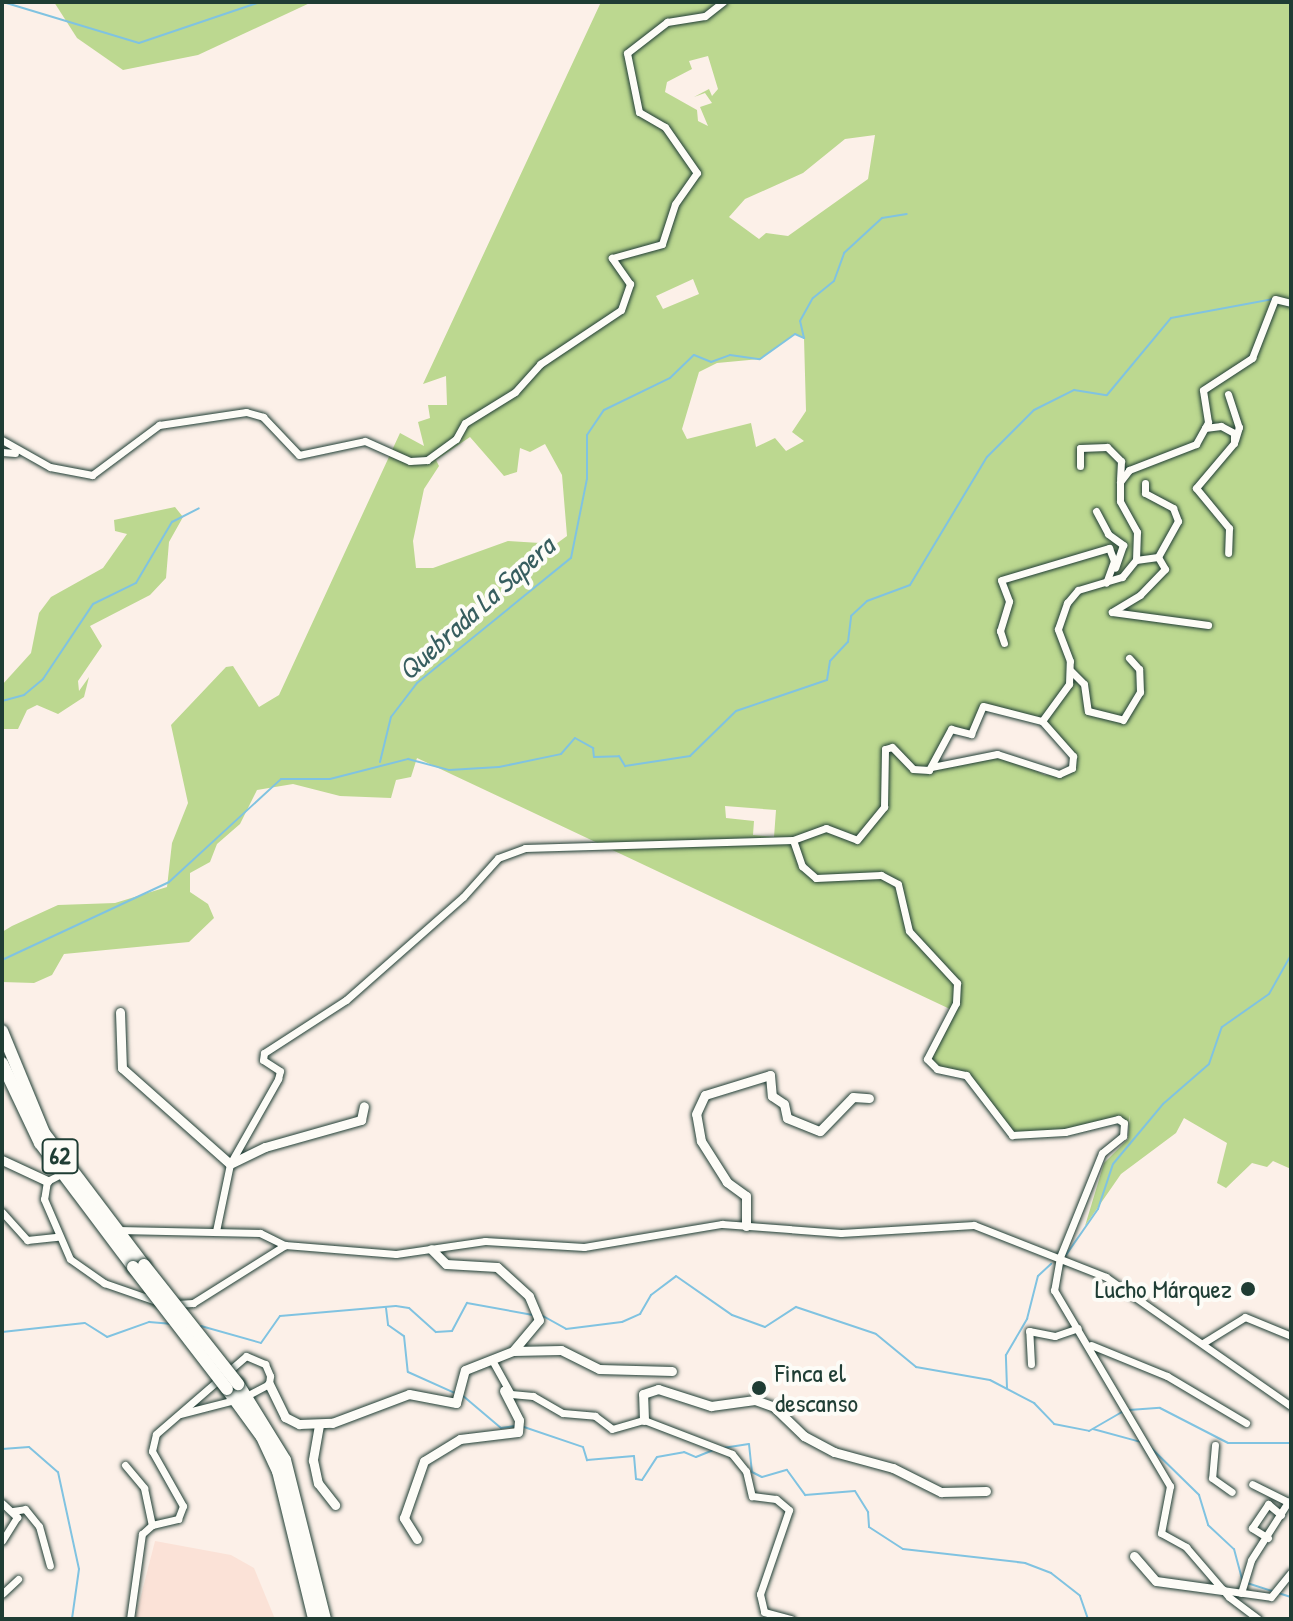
<!DOCTYPE html>
<meta charset="utf-8">
<style>
body{margin:0}
#map{position:relative;width:1293px;height:1621px;overflow:hidden;background:#fcf0e8;font-family:"Patrick Hand",sans-serif}
div>[style]{position:absolute}
[style*='--x']{left:calc(var(--x)*1px);top:calc(var(--y)*1px);width:calc(var(--w)*1px);rotate:calc(var(--a)*1deg)}
.built>*{inset:0;background:#fbe2d7}
.green>*{inset:0;background:#bcd890}
.stream>*{height:2px;margin:-1px;padding:0 1px;transform-origin:1px;border-radius:1px;background:#80c3e1}
.roads{filter:drop-shadow(0 0 2px #1f3d34) drop-shadow(0 0 2px #1f3d34)}
.street>*{height:7px;margin:-3.5px;padding:0 3.5px;transform-origin:3.5px;border-radius:3.5px;background:#fdfcf7}
.secondary>*{height:9px;margin:-4.5px;padding:0 4.5px;transform-origin:4.5px;border-radius:4.5px;background:#fdfcf7}
.highway>*{height:12px;margin:-6px;padding:0 6px;transform-origin:6px;border-radius:6px;background:#fdfcf7}
.bridges{filter:drop-shadow(0 0 2px #1f3d34) drop-shadow(0 0 2px #1f3d34)}
.highway-bridge>*{height:12px;margin:-6px;padding:0 6px;transform-origin:6px;border-radius:6px;background:#fdfcf7}
.dots>*{width:22px;height:22px;translate:-50% -50%;box-sizing:border-box;border:4px solid #fdfcf7;border-radius:50%}
span{translate:-50% -50%;white-space:nowrap;text-align:center;line-height:1.15;-webkit-text-stroke:8px #fdfcf7;paint-order:stroke}
.shield-label span{padding:2px 6px;background:#fdfcf7;border:2px solid;border-radius:6px;-webkit-text-stroke-width:0}
.shield-label{font-size:24px;color:#1f3d34;font-weight:700}
.poi-label{font-size:26px;color:#1f3d34}
.right{translate:-100% -50%;text-align:right}
.left{translate:0 -50%;text-align:left}
.water-label{font-size:28px;color:#375e5f;font-style:italic}
.frame{position:absolute;inset:0;border:4px solid #1f3d34;pointer-events:none}
</style>
<div id="map">
<div class="built">
<div style="clip-path:polygon(155px 1541px,231px 1555px,254px 1568px,275px 1619px,135px 1619px)"></div>
</div>
<div class="green">
<div style="clip-path:polygon(54px 2px,312px 2px,198px 55px,123px 70px,77px 38px)"></div>
<div style="clip-path:polygon(evenodd,601px 2px,1291px 2px,1291px 1169px,1273px 1161px,1267px 1167px,1252px 1163px,1226px 1188px,1217px 1183px,1227px 1143px,1184px 1118px,1176px 1133px,1121px 1174px,1085px 1226px,1104px 1163px,1128px 1139px,1130px 1115px,1127px 1130px,1118px 1119px,1082px 1130px,1012px 1135px,966px 1075px,937px 1069px,927px 1059px,952px 1010px,417px 758px,411px 777px,396px 780px,391px 798px,340px 796px,293px 784px,257px 790px,240px 824px,217px 844px,210px 862px,190px 873px,190px 892px,208px 904px,214px 918px,189px 942px,64px 954px,52px 975px,34px 983px,2px 982px,2px 932px,12px 926px,58px 905px,115px 903px,167px 887px,172px 843px,188px 803px,171px 725px,226px 667px,233px 666px,259px 707px,279px 695px,400px 433px,424px 446px,418px 422px,430px 418px,428px 405px,447px 405px,446px 376px,423px 384px,601px 2px,708px 56px,718px 89px,712px 96px,709px 89px,694px 97px,705px 93px,712px 103px,700px 107px,708px 126px,698px 121px,697px 110px,665px 92px,667px 82px,692px 69px,689px 61px,708px 56px,601px 2px,875px 135px,868px 179px,788px 236px,766px 233px,759px 239px,729px 217px,745px 199px,803px 173px,845px 139px,875px 135px,601px 2px,693px 279px,699px 294px,663px 309px,656px 296px,693px 279px,601px 2px,795px 334px,804px 338px,806px 411px,792px 432px,804px 441px,786px 451px,775px 438px,756px 447px,751px 423px,687px 439px,682px 429px,699px 372px,717px 363px,760px 359px,795px 334px,601px 2px,470px 437px,504px 476px,517px 472px,520px 448px,530px 452px,545px 444px,562px 475px,567px 536px,556px 544px,508px 541px,433px 568px,416px 568px,413px 541px,424px 489px,439px 466px,436px 460px,470px 437px,601px 2px,983px 706px,1042px 721px,1073px 756px,1066px 773px,1045px 775px,1006px 757px,931px 767px,951px 730px,974px 730px,983px 706px,601px 2px,725px 806px,776px 810px,774px 837px,753px 835px,754px 821px,726px 818px,725px 806px)"></div>
<div style="clip-path:polygon(175px 507px,183px 517px,169px 542px,166px 578px,150px 595px,90px 626px,102px 646px,78px 681px,79px 691px,89px 677px,84px 697px,58px 714px,37px 705px,27px 710px,18px 729px,2px 729px,2px 685px,31px 653px,39px 613px,51px 597px,103px 568px,127px 534px,115px 531px,114px 520px)"></div>
</div>
<div class="stream">
<div style="--x:3;--y:2;--w:142;--a:16.8"></div>
<div style="--x:139;--y:43;--w:128;--a:-18.7"></div>
<div style="--x:2;--y:701;--w:23;--a:-15"></div>
<div style="--x:24;--y:695;--w:25;--a:-40"></div>
<div style="--x:43;--y:679;--w:90;--a:-56.3"></div>
<div style="--x:93;--y:604;--w:48;--a:-26"></div>
<div style="--x:136;--y:583;--w:71;--a:-59.5"></div>
<div style="--x:172;--y:522;--w:30;--a:-27"></div>
<div style="--x:380;--y:762;--w:46;--a:-76.3"></div>
<div style="--x:391;--y:717;--w:43;--a:-52.6"></div>
<div style="--x:417;--y:683;--w:198;--a:-39.1"></div>
<div style="--x:571;--y:558;--w:81;--a:-78.6"></div>
<div style="--x:587;--y:479;--w:44;--a:-90"></div>
<div style="--x:587;--y:435;--w:30;--a:-56"></div>
<div style="--x:604;--y:410;--w:73;--a:-25.9"></div>
<div style="--x:670;--y:378;--w:33;--a:-44"></div>
<div style="--x:694;--y:355;--w:18;--a:22"></div>
<div style="--x:711;--y:362;--w:20;--a:-20"></div>
<div style="--x:730;--y:355;--w:30;--a:8"></div>
<div style="--x:760;--y:359;--w:43;--a:-35.5"></div>
<div style="--x:795;--y:334;--w:10;--a:24"></div>
<div style="--x:804;--y:338;--w:17;--a:-103"></div>
<div style="--x:800;--y:321;--w:26;--a:-61"></div>
<div style="--x:813;--y:298;--w:27;--a:-39"></div>
<div style="--x:834;--y:281;--w:30;--a:-70"></div>
<div style="--x:844;--y:253;--w:52;--a:-42.6"></div>
<div style="--x:882;--y:218;--w:25;--a:-9"></div>
<div style="--x:2;--y:960;--w:184;--a:-25"></div>
<div style="--x:169;--y:882;--w:152;--a:-42.6"></div>
<div style="--x:281;--y:779;--w:49;--a:0"></div>
<div style="--x:330;--y:779;--w:81;--a:-14.4"></div>
<div style="--x:408;--y:759;--w:42;--a:15"></div>
<div style="--x:449;--y:770;--w:50;--a:-3.4"></div>
<div style="--x:499;--y:767;--w:63;--a:-11.8"></div>
<div style="--x:561;--y:754;--w:21;--a:-49"></div>
<div style="--x:575;--y:738;--w:21;--a:29"></div>
<div style="--x:593;--y:748;--w:9;--a:84"></div>
<div style="--x:594;--y:757;--w:25;--a:-2"></div>
<div style="--x:619;--y:756;--w:12;--a:59"></div>
<div style="--x:625;--y:766;--w:66;--a:-8.7"></div>
<div style="--x:690;--y:756;--w:64;--a:-44.4"></div>
<div style="--x:736;--y:711;--w:96;--a:-18.8"></div>
<div style="--x:827;--y:680;--w:19;--a:-81"></div>
<div style="--x:830;--y:661;--w:26;--a:-47"></div>
<div style="--x:848;--y:642;--w:26;--a:-83"></div>
<div style="--x:851;--y:616;--w:22;--a:-43"></div>
<div style="--x:867;--y:601;--w:46;--a:-20.4"></div>
<div style="--x:910;--y:585;--w:149;--a:-59"></div>
<div style="--x:987;--y:457;--w:66;--a:-45"></div>
<div style="--x:1034;--y:410;--w:45;--a:-26.6"></div>
<div style="--x:1074;--y:390;--w:33;--a:9"></div>
<div style="--x:1107;--y:395;--w:100;--a:-50.3"></div>
<div style="--x:1171;--y:318;--w:105;--a:-10.5"></div>
<div style="--x:1066;--y:1255;--w:56;--a:-55.2"></div>
<div style="--x:1098;--y:1209;--w:47;--a:-71.6"></div>
<div style="--x:1113;--y:1164;--w:78;--a:-50.2"></div>
<div style="--x:1163;--y:1104;--w:61;--a:-41"></div>
<div style="--x:1209;--y:1064;--w:39;--a:-71"></div>
<div style="--x:1222;--y:1027;--w:57;--a:-35.1"></div>
<div style="--x:1269;--y:994;--w:45;--a:-60.6"></div>
<div style="--x:386;--y:1308;--w:17;--a:83"></div>
<div style="--x:388;--y:1325;--w:19;--a:35"></div>
<div style="--x:404;--y:1336;--w:36;--a:84"></div>
<div style="--x:408;--y:1372;--w:51;--a:24.1"></div>
<div style="--x:543;--y:1316;--w:26;--a:29"></div>
<div style="--x:566;--y:1329;--w:56;--a:-7.1"></div>
<div style="--x:622;--y:1322;--w:20;--a:-24"></div>
<div style="--x:640;--y:1314;--w:22;--a:-60"></div>
<div style="--x:651;--y:1295;--w:31;--a:-37"></div>
<div style="--x:676;--y:1276;--w:68;--a:34.9"></div>
<div style="--x:732;--y:1315;--w:35;--a:20"></div>
<div style="--x:765;--y:1327;--w:37;--a:-33"></div>
<div style="--x:796;--y:1307;--w:84;--a:18.6"></div>
<div style="--x:876;--y:1334;--w:52;--a:39.5"></div>
<div style="--x:916;--y:1367;--w:75;--a:10"></div>
<div style="--x:990;--y:1380;--w:50;--a:27.6"></div>
<div style="--x:1034;--y:1403;--w:29;--a:46"></div>
<div style="--x:1054;--y:1424;--w:36;--a:11"></div>
<div style="--x:1089;--y:1431;--w:38;--a:-30"></div>
<div style="--x:201;--y:1326;--w:62;--a:15.8"></div>
<div style="--x:261;--y:1343;--w:33;--a:-55"></div>
<div style="--x:280;--y:1316;--w:116;--a:-4.9"></div>
<div style="--x:396;--y:1306;--w:13;--a:9"></div>
<div style="--x:409;--y:1308;--w:36;--a:42"></div>
<div style="--x:436;--y:1332;--w:16;--a:-4"></div>
<div style="--x:452;--y:1331;--w:32;--a:-62"></div>
<div style="--x:467;--y:1303;--w:67;--a:10.3"></div>
<div style="--x:2;--y:1332;--w:83;--a:-6.2"></div>
<div style="--x:85;--y:1323;--w:26;--a:32"></div>
<div style="--x:107;--y:1337;--w:45;--a:-19.7"></div>
<div style="--x:149;--y:1322;--w:21;--a:5"></div>
<div style="--x:1007;--y:1388;--w:33;--a:-92"></div>
<div style="--x:1006;--y:1355;--w:42;--a:-59.7"></div>
<div style="--x:1027;--y:1319;--w:44;--a:-75.7"></div>
<div style="--x:1038;--y:1276;--w:18;--a:-43"></div>
<div style="--x:462;--y:1395;--w:51;--a:40.2"></div>
<div style="--x:501;--y:1428;--w:14;--a:-8"></div>
<div style="--x:1129;--y:1410;--w:31;--a:-4"></div>
<div style="--x:1160;--y:1408;--w:76;--a:27.2"></div>
<div style="--x:1228;--y:1443;--w:63;--a:0"></div>
<div style="--x:521;--y:1426;--w:65;--a:18.7"></div>
<div style="--x:583;--y:1447;--w:14;--a:73"></div>
<div style="--x:587;--y:1460;--w:47;--a:-4.9"></div>
<div style="--x:634;--y:1456;--w:23;--a:85"></div>
<div style="--x:636;--y:1479;--w:6;--a:9"></div>
<div style="--x:642;--y:1480;--w:27;--a:-57"></div>
<div style="--x:657;--y:1457;--w:27;--a:-10"></div>
<div style="--x:684;--y:1452;--w:13;--a:23"></div>
<div style="--x:696;--y:1457;--w:18;--a:-22"></div>
<div style="--x:1093;--y:1429;--w:50;--a:15.2"></div>
<div style="--x:1147;--y:1444;--w:73;--a:44.4"></div>
<div style="--x:1199;--y:1495;--w:31;--a:73"></div>
<div style="--x:1208;--y:1525;--w:35;--a:43"></div>
<div style="--x:1234;--y:1549;--w:31;--a:75"></div>
<div style="--x:723;--y:1448;--w:26;--a:-9"></div>
<div style="--x:749;--y:1444;--w:28;--a:84"></div>
<div style="--x:752;--y:1472;--w:11;--a:27"></div>
<div style="--x:762;--y:1477;--w:26;--a:-16"></div>
<div style="--x:787;--y:1470;--w:31;--a:54"></div>
<div style="--x:805;--y:1495;--w:50;--a:-4.6"></div>
<div style="--x:855;--y:1491;--w:25;--a:58"></div>
<div style="--x:868;--y:1512;--w:15;--a:86"></div>
<div style="--x:869;--y:1527;--w:40;--a:32.9"></div>
<div style="--x:903;--y:1549;--w:123;--a:6.5"></div>
<div style="--x:1025;--y:1563;--w:28;--a:21"></div>
<div style="--x:1051;--y:1573;--w:37;--a:38"></div>
<div style="--x:1080;--y:1596;--w:24;--a:71"></div>
<div style="--x:2;--y:1449;--w:27;--a:-4"></div>
<div style="--x:29;--y:1447;--w:38;--a:41"></div>
<div style="--x:58;--y:1472;--w:99;--a:77.8"></div>
<div style="--x:79;--y:1569;--w:50;--a:98"></div>
<div style="--x:1247;--y:1583;--w:46;--a:17.7"></div>
</div>
<div class="roads">
<div class="street">
<div style="--x:1228;--y:394;--w:35;--a:72"></div>
<div style="--x:1239;--y:427;--w:14;--a:107"></div>
<div style="--x:1205;--y:428;--w:16;--a:-7"></div>
<div style="--x:1221;--y:426;--w:15;--a:28"></div>
<div style="--x:1234;--y:433;--w:10;--a:90"></div>
<div style="--x:1234;--y:443;--w:59;--a:130.2"></div>
<div style="--x:1196;--y:488;--w:52;--a:50.5"></div>
<div style="--x:1229;--y:528;--w:25;--a:92"></div>
<div style="--x:2;--y:440;--w:55;--a:29.4"></div>
<div style="--x:50;--y:467;--w:43;--a:10.8"></div>
<div style="--x:92;--y:475;--w:84;--a:-36.7"></div>
<div style="--x:159;--y:425;--w:88;--a:-8.5"></div>
<div style="--x:246;--y:412;--w:18;--a:16"></div>
<div style="--x:263;--y:417;--w:52;--a:46.5"></div>
<div style="--x:299;--y:455;--w:67;--a:-12"></div>
<div style="--x:365;--y:441;--w:49;--a:24"></div>
<div style="--x:410;--y:461;--w:17;--a:-3"></div>
<div style="--x:427;--y:460;--w:36;--a:-36"></div>
<div style="--x:456;--y:439;--w:18;--a:-61"></div>
<div style="--x:465;--y:423;--w:59;--a:-31.8"></div>
<div style="--x:515;--y:392;--w:38;--a:-48"></div>
<div style="--x:540;--y:364;--w:97;--a:-33.7"></div>
<div style="--x:621;--y:310;--w:28;--a:-71"></div>
<div style="--x:630;--y:284;--w:32;--a:-125"></div>
<div style="--x:612;--y:258;--w:52;--a:-15.6"></div>
<div style="--x:662;--y:244;--w:42;--a:-72"></div>
<div style="--x:675;--y:204;--w:38;--a:-55"></div>
<div style="--x:697;--y:173;--w:56;--a:-124.8"></div>
<div style="--x:665;--y:127;--w:30;--a:-150"></div>
<div style="--x:639;--y:112;--w:60;--a:-101.5"></div>
<div style="--x:627;--y:53;--w:51;--a:-37.8"></div>
<div style="--x:667;--y:22;--w:38;--a:-9"></div>
<div style="--x:705;--y:16;--w:23;--a:-38"></div>
<div style="--x:2;--y:452;--w:13;--a:4"></div>
<div style="--x:1080;--y:466;--w:18;--a:-90"></div>
<div style="--x:1080;--y:448;--w:27;--a:-2"></div>
<div style="--x:1107;--y:447;--w:20;--a:45"></div>
<div style="--x:1121;--y:461;--w:18;--a:93"></div>
<div style="--x:1145;--y:483;--w:10;--a:90"></div>
<div style="--x:1145;--y:493;--w:32;--a:28"></div>
<div style="--x:1173;--y:508;--w:14;--a:69"></div>
<div style="--x:1178;--y:521;--w:41;--a:119.1"></div>
<div style="--x:1096;--y:511;--w:26;--a:62"></div>
<div style="--x:1108;--y:534;--w:19;--a:36"></div>
<div style="--x:1123;--y:545;--w:24;--a:109"></div>
<div style="--x:1136;--y:560;--w:22;--a:-8"></div>
<div style="--x:1158;--y:557;--w:14;--a:60"></div>
<div style="--x:1165;--y:569;--w:36;--a:134"></div>
<div style="--x:1140;--y:595;--w:33;--a:149"></div>
<div style="--x:1112;--y:612;--w:97;--a:7.7"></div>
<div style="--x:1004;--y:643;--w:13;--a:-108"></div>
<div style="--x:1000;--y:631;--w:31;--a:-73"></div>
<div style="--x:1009;--y:601;--w:22;--a:-111"></div>
<div style="--x:1001;--y:580;--w:113;--a:-16.5"></div>
<div style="--x:1109;--y:548;--w:14;--a:69"></div>
<div style="--x:1114;--y:561;--w:23;--a:110"></div>
<div style="--x:1071;--y:671;--w:18;--a:45"></div>
<div style="--x:1084;--y:684;--w:27;--a:82"></div>
<div style="--x:1088;--y:711;--w:36;--a:14"></div>
<div style="--x:1123;--y:720;--w:33;--a:-59"></div>
<div style="--x:1140;--y:692;--w:23;--a:-92"></div>
<div style="--x:1139;--y:669;--w:15;--a:-132"></div>
<div style="--x:1042;--y:721;--w:46;--a:-53.9"></div>
<div style="--x:1069;--y:684;--w:23;--a:-88"></div>
<div style="--x:1070;--y:661;--w:34;--a:-111"></div>
<div style="--x:1058;--y:629;--w:28;--a:-71"></div>
<div style="--x:1067;--y:603;--w:17;--a:-50"></div>
<div style="--x:1078;--y:590;--w:46;--a:-16.5"></div>
<div style="--x:1122;--y:577;--w:22;--a:-51"></div>
<div style="--x:1136;--y:560;--w:28;--a:-88"></div>
<div style="--x:1137;--y:532;--w:35;--a:-119"></div>
<div style="--x:1120;--y:501;--w:19;--a:-90"></div>
<div style="--x:1120;--y:482;--w:15;--a:-53"></div>
<div style="--x:1129;--y:470;--w:72;--a:-21.2"></div>
<div style="--x:1196;--y:444;--w:25;--a:-61"></div>
<div style="--x:1208;--y:422;--w:32;--a:-99"></div>
<div style="--x:1203;--y:390;--w:59;--a:-33.1"></div>
<div style="--x:1252;--y:358;--w:63;--a:-68.7"></div>
<div style="--x:1275;--y:299;--w:16;--a:14"></div>
<div style="--x:793;--y:840;--w:35;--a:-20"></div>
<div style="--x:826;--y:828;--w:33;--a:21"></div>
<div style="--x:857;--y:840;--w:43;--a:-50.7"></div>
<div style="--x:884;--y:807;--w:58;--a:-89"></div>
<div style="--x:885;--y:749;--w:7;--a:-16"></div>
<div style="--x:892;--y:747;--w:30;--a:46"></div>
<div style="--x:913;--y:769;--w:16;--a:4"></div>
<div style="--x:929;--y:770;--w:47;--a:-61.8"></div>
<div style="--x:951;--y:729;--w:21;--a:14"></div>
<div style="--x:971;--y:734;--w:30;--a:-67"></div>
<div style="--x:983;--y:706;--w:61;--a:14.3"></div>
<div style="--x:1042;--y:721;--w:47;--a:48.5"></div>
<div style="--x:1073;--y:756;--w:12;--a:95"></div>
<div style="--x:1072;--y:768;--w:14;--a:155"></div>
<div style="--x:1059;--y:774;--w:65;--a:-162.1"></div>
<div style="--x:997;--y:754;--w:66;--a:168.7"></div>
<div style="--x:61;--y:1174;--w:16;--a:153"></div>
<div style="--x:47;--y:1181;--w:18;--a:99"></div>
<div style="--x:44;--y:1199;--w:65;--a:66.6"></div>
<div style="--x:70;--y:1259;--w:42;--a:35.2"></div>
<div style="--x:104;--y:1283;--w:58;--a:19.1"></div>
<div style="--x:2;--y:1212;--w:38;--a:48"></div>
<div style="--x:27;--y:1240;--w:31;--a:-6"></div>
<div style="--x:118;--y:1230;--w:142;--a:1.2"></div>
<div style="--x:260;--y:1233;--w:28;--a:26"></div>
<div style="--x:216;--y:1231;--w:68;--a:-78.2"></div>
<div style="--x:230;--y:1164;--w:98;--a:-60.5"></div>
<div style="--x:278;--y:1079;--w:8;--a:-76"></div>
<div style="--x:280;--y:1071;--w:20;--a:-147"></div>
<div style="--x:263;--y:1060;--w:7;--a:-82"></div>
<div style="--x:264;--y:1053;--w:98;--a:-32.9"></div>
<div style="--x:346;--y:1000;--w:156;--a:-41.4"></div>
<div style="--x:463;--y:897;--w:52;--a:-48.1"></div>
<div style="--x:498;--y:858;--w:29;--a:-20"></div>
<div style="--x:525;--y:848;--w:268;--a:-1.7"></div>
<div style="--x:793;--y:840;--w:28;--a:71"></div>
<div style="--x:802;--y:866;--w:18;--a:41"></div>
<div style="--x:816;--y:878;--w:65;--a:-2.6"></div>
<div style="--x:881;--y:875;--w:19;--a:28"></div>
<div style="--x:898;--y:884;--w:48;--a:76.8"></div>
<div style="--x:909;--y:931;--w:71;--a:47.3"></div>
<div style="--x:957;--y:983;--w:20;--a:93"></div>
<div style="--x:956;--y:1003;--w:63;--a:117.4"></div>
<div style="--x:927;--y:1059;--w:14;--a:45"></div>
<div style="--x:937;--y:1069;--w:30;--a:12"></div>
<div style="--x:966;--y:1075;--w:76;--a:52.5"></div>
<div style="--x:1012;--y:1135;--w:53;--a:-3.2"></div>
<div style="--x:1065;--y:1132;--w:55;--a:-13.8"></div>
<div style="--x:1118;--y:1119;--w:7;--a:34"></div>
<div style="--x:1124;--y:1123;--w:13;--a:94"></div>
<div style="--x:1123;--y:1136;--w:27;--a:141"></div>
<div style="--x:1102;--y:1153;--w:112;--a:112"></div>
<div style="--x:1060;--y:1257;--w:34;--a:100"></div>
<div style="--x:1054;--y:1290;--w:228;--a:59.4"></div>
<div style="--x:1170;--y:1486;--w:48;--a:100.8"></div>
<div style="--x:1161;--y:1533;--w:29;--a:29"></div>
<div style="--x:1186;--y:1547;--w:66;--a:49.3"></div>
<div style="--x:1229;--y:1597;--w:36;--a:37"></div>
<div style="--x:176;--y:1304;--w:17;--a:-3"></div>
<div style="--x:193;--y:1303;--w:109;--a:-32.2"></div>
<div style="--x:285;--y:1245;--w:111;--a:4.6"></div>
<div style="--x:396;--y:1254;--w:90;--a:-8.3"></div>
<div style="--x:485;--y:1241;--w:99;--a:3.5"></div>
<div style="--x:584;--y:1247;--w:140;--a:-9.5"></div>
<div style="--x:722;--y:1224;--w:119;--a:4.3"></div>
<div style="--x:841;--y:1233;--w:133;--a:-3.4"></div>
<div style="--x:974;--y:1225;--w:142;--a:21.5"></div>
<div style="--x:1106;--y:1277;--w:226;--a:34.9"></div>
<div style="--x:1203;--y:1343;--w:49;--a:-31.8"></div>
<div style="--x:1245;--y:1317;--w:50;--a:22.4"></div>
<div style="--x:1091;--y:1345;--w:82;--a:22.2"></div>
<div style="--x:1167;--y:1376;--w:92;--a:30.7"></div>
<div style="--x:492;--y:1360;--w:39;--a:61"></div>
<div style="--x:511;--y:1394;--w:22;--a:5"></div>
<div style="--x:533;--y:1396;--w:34;--a:30"></div>
<div style="--x:563;--y:1413;--w:32;--a:5"></div>
<div style="--x:595;--y:1416;--w:21;--a:37"></div>
<div style="--x:612;--y:1429;--w:33;--a:-16"></div>
<div style="--x:644;--y:1420;--w:94;--a:21.1"></div>
<div style="--x:732;--y:1454;--w:22;--a:51"></div>
<div style="--x:746;--y:1471;--w:26;--a:77"></div>
<div style="--x:752;--y:1496;--w:24;--a:7"></div>
<div style="--x:776;--y:1499;--w:17;--a:40"></div>
<div style="--x:789;--y:1510;--w:89;--a:109"></div>
<div style="--x:760;--y:1594;--w:18;--a:77"></div>
<div style="--x:764;--y:1612;--w:28;--a:15"></div>
<div style="--x:1031;--y:1364;--w:33;--a:-93"></div>
<div style="--x:1029;--y:1331;--w:26;--a:11"></div>
<div style="--x:1055;--y:1336;--w:24;--a:-19"></div>
<div style="--x:180;--y:1414;--w:57;--a:-14.3"></div>
<div style="--x:1215;--y:1445;--w:33;--a:95"></div>
<div style="--x:1212;--y:1478;--w:24;--a:35"></div>
<div style="--x:125;--y:1465;--w:30;--a:50"></div>
<div style="--x:144;--y:1488;--w:38;--a:78"></div>
<div style="--x:2;--y:1503;--w:21;--a:43"></div>
<div style="--x:17;--y:1517;--w:28;--a:122"></div>
<div style="--x:13;--y:1511;--w:12;--a:-9"></div>
<div style="--x:25;--y:1509;--w:22;--a:51"></div>
<div style="--x:39;--y:1526;--w:41;--a:74.6"></div>
<div style="--x:1268;--y:1538;--w:19;--a:-148"></div>
<div style="--x:1252;--y:1528;--w:29;--a:-56"></div>
<div style="--x:1268;--y:1504;--w:17;--a:40"></div>
<div style="--x:1222;--y:1590;--w:49;--a:8.1"></div>
<div style="--x:1271;--y:1597;--w:32;--a:-51"></div>
<div style="--x:1241;--y:1593;--w:34;--a:-73"></div>
<div style="--x:1251;--y:1560;--w:69;--a:-57.5"></div>
<div style="--x:1288;--y:1502;--w:40;--a:-153.4"></div>
<div style="--x:2;--y:1594;--w:22;--a:-43"></div>
<div style="--x:130;--y:1619;--w:86;--a:-82"></div>
<div style="--x:142;--y:1534;--w:13;--a:-42"></div>
<div style="--x:152;--y:1525;--w:27;--a:-13"></div>
<div style="--x:178;--y:1519;--w:14;--a:-69"></div>
<div style="--x:183;--y:1506;--w:63;--a:-119.4"></div>
<div style="--x:152;--y:1451;--w:17;--a:-77"></div>
<div style="--x:156;--y:1434;--w:119;--a:-40.9"></div>
<div style="--x:246;--y:1356;--w:21;--a:23"></div>
<div style="--x:265;--y:1364;--w:13;--a:67"></div>
<div style="--x:270;--y:1376;--w:8;--a:97"></div>
<div style="--x:269;--y:1384;--w:26;--a:152"></div>
</div>
<div class="secondary">
<div style="--x:120;--y:1012;--w:56;--a:88"></div>
<div style="--x:122;--y:1068;--w:144;--a:41.6"></div>
<div style="--x:230;--y:1164;--w:39;--a:-26"></div>
<div style="--x:265;--y:1147;--w:100;--a:-15.7"></div>
<div style="--x:361;--y:1120;--w:14;--a:-78"></div>
<div style="--x:2;--y:1160;--w:50;--a:25"></div>
<div style="--x:746;--y:1226;--w:30;--a:-90"></div>
<div style="--x:746;--y:1196;--w:24;--a:-144"></div>
<div style="--x:727;--y:1182;--w:49;--a:-122.4"></div>
<div style="--x:701;--y:1141;--w:27;--a:-100"></div>
<div style="--x:696;--y:1114;--w:21;--a:-65"></div>
<div style="--x:705;--y:1095;--w:68;--a:-17.1"></div>
<div style="--x:770;--y:1075;--w:21;--a:85"></div>
<div style="--x:772;--y:1096;--w:14;--a:34"></div>
<div style="--x:784;--y:1104;--w:14;--a:78"></div>
<div style="--x:787;--y:1118;--w:35;--a:22"></div>
<div style="--x:820;--y:1131;--w:47;--a:-45.9"></div>
<div style="--x:853;--y:1097;--w:16;--a:4"></div>
<div style="--x:513;--y:1351;--w:48;--a:-1.2"></div>
<div style="--x:561;--y:1350;--w:42;--a:26.6"></div>
<div style="--x:599;--y:1369;--w:73;--a:1.6"></div>
<div style="--x:269;--y:1384;--w:37;--a:64"></div>
<div style="--x:285;--y:1417;--w:16;--a:27"></div>
<div style="--x:299;--y:1424;--w:33;--a:-2"></div>
<div style="--x:332;--y:1423;--w:82;--a:-20.6"></div>
<div style="--x:409;--y:1394;--w:48;--a:10.8"></div>
<div style="--x:456;--y:1403;--w:34;--a:-75"></div>
<div style="--x:465;--y:1370;--w:52;--a:-21.6"></div>
<div style="--x:513;--y:1351;--w:40;--a:-50"></div>
<div style="--x:539;--y:1320;--w:26;--a:-113"></div>
<div style="--x:529;--y:1296;--w:43;--a:-137.8"></div>
<div style="--x:497;--y:1267;--w:51;--a:-176.6"></div>
<div style="--x:446;--y:1264;--w:21;--a:-135"></div>
<div style="--x:644;--y:1420;--w:26;--a:-92"></div>
<div style="--x:643;--y:1394;--w:16;--a:-18"></div>
<div style="--x:658;--y:1389;--w:56;--a:17.8"></div>
<div style="--x:711;--y:1406;--w:44;--a:-7.8"></div>
<div style="--x:755;--y:1400;--w:20;--a:20"></div>
<div style="--x:774;--y:1407;--w:42;--a:44"></div>
<div style="--x:804;--y:1436;--w:34;--a:28"></div>
<div style="--x:834;--y:1452;--w:61;--a:15.2"></div>
<div style="--x:893;--y:1468;--w:54;--a:26.6"></div>
<div style="--x:941;--y:1492;--w:45;--a:-1.3"></div>
<div style="--x:319;--y:1425;--w:36;--a:100"></div>
<div style="--x:313;--y:1460;--w:24;--a:78"></div>
<div style="--x:318;--y:1483;--w:28;--a:52"></div>
<div style="--x:417;--y:1539;--w:25;--a:-122"></div>
<div style="--x:404;--y:1518;--w:60;--a:-70.7"></div>
<div style="--x:424;--y:1461;--w:42;--a:-31.4"></div>
<div style="--x:460;--y:1439;--w:58;--a:-6.9"></div>
<div style="--x:518;--y:1432;--w:12;--a:-85"></div>
<div style="--x:519;--y:1420;--w:33;--a:-117"></div>
<div style="--x:1134;--y:1556;--w:33;--a:49"></div>
<div style="--x:1156;--y:1581;--w:67;--a:7.8"></div>
</div>
<div class="highway">
<div style="--x:2;--y:1031;--w:110;--a:67.6"></div>
<div style="--x:44;--y:1133;--w:166;--a:52.9"></div>
<div style="--x:2;--y:1063;--w:89;--a:64.6"></div>
<div style="--x:40;--y:1143;--w:155;--a:53.1"></div>
<div style="--x:238;--y:1384;--w:89;--a:58.3"></div>
<div style="--x:285;--y:1460;--w:164;--a:75.9"></div>
<div style="--x:227;--y:1389;--w:59;--a:53.9"></div>
<div style="--x:262;--y:1437;--w:38;--a:65"></div>
<div style="--x:278;--y:1471;--w:152;--a:76.3"></div>
</div>
</div>
<div class="bridges">
<div class="highway-bridge">
<div style="--x:144;--y:1265;--w:152;--a:51.7"></div>
<div style="--x:133;--y:1267;--w:154;--a:52.4"></div>
</div>
</div>
<div class="dots">
<div style="left:1248px;top:1289px;background:#1f3d34"></div>
<div style="left:759px;top:1388px;background:#1f3d34"></div>
</div>
<div class="shield-label">
<span style="left:60px;top:1156px">62</span>
</div>
<div class="poi-label">
<span class="right" style="left:1232px;top:1289px">Lucho Márquez</span>
<span class="left" style="left:775px;top:1388px">Finca el<br>descanso</span>
</div>
<div class="water-label">
<span style="left:476px;top:608px;rotate:-42deg">Quebrada La Sapera</span>
</div>
<div class="frame"></div>
</div>
